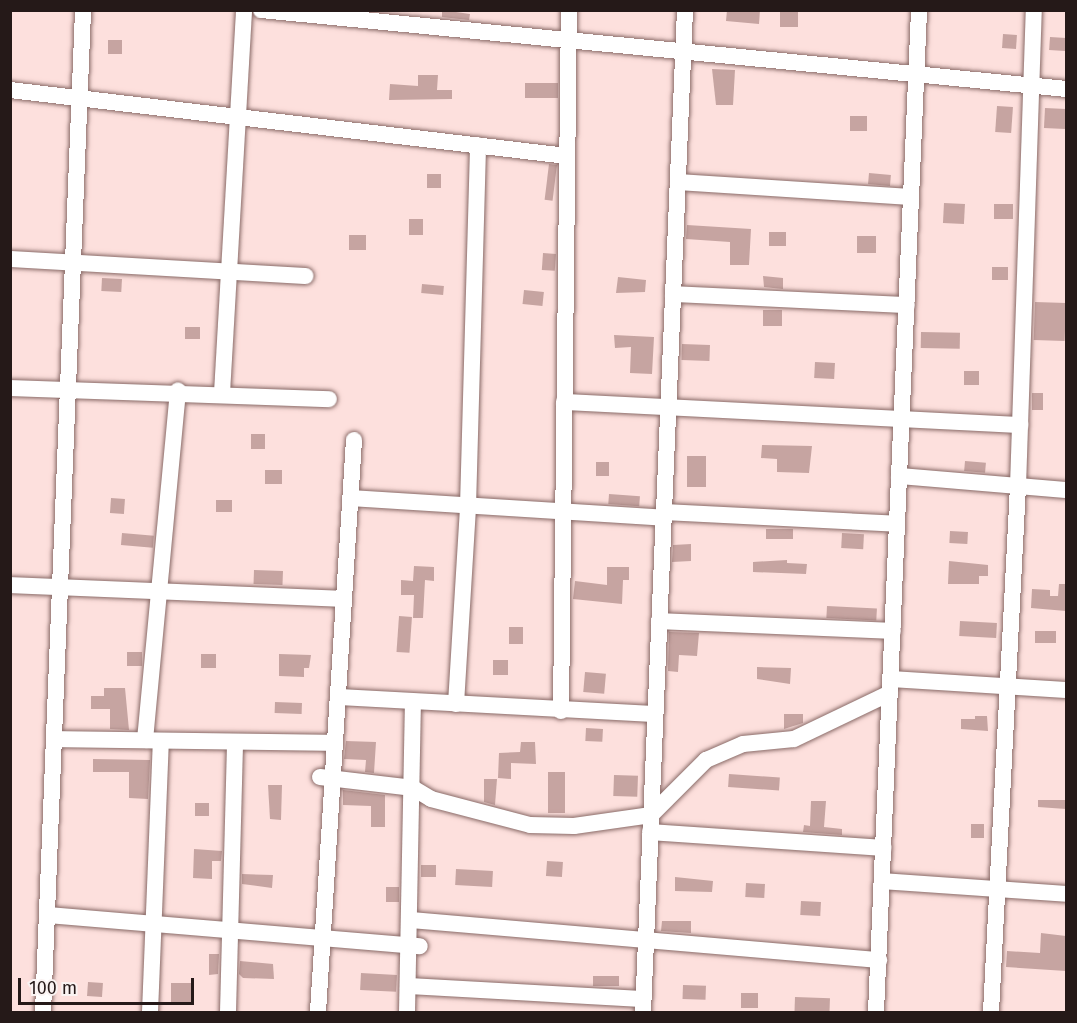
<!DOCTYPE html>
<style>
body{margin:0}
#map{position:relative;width:1077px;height:1023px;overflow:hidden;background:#fde0dd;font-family:"Fira Sans",sans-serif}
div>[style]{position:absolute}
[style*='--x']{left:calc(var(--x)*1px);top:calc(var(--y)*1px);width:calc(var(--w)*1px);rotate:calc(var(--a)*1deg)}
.building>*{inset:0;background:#c6a4a1;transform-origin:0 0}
.roads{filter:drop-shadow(0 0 2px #896a67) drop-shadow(0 0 2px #896a67)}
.minor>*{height:16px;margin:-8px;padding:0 8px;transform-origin:8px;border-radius:8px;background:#fff}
span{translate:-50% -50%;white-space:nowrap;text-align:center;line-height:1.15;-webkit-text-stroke:6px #faf3f2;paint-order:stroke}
.frame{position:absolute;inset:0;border:12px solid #251918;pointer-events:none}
.scale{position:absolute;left:18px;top:978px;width:176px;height:27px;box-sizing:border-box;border:3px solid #251918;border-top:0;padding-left:8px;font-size:18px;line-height:21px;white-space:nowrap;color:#251918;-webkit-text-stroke:4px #faf3f2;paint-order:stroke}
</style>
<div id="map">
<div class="building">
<div style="clip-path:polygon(442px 10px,470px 14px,469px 20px,442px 17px)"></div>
<div style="clip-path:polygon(727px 10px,760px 10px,759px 24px,726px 21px)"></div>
<div style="left:780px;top:10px;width:18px;height:17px"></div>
<div style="left:1003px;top:34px;width:14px;height:14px;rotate:4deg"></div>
<div style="left:1050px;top:37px;width:16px;height:13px;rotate:4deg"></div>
<div style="left:108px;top:40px;width:14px;height:14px"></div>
<div style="clip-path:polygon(712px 69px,735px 70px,733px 105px,716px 105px)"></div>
<div style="clip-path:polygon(418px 75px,438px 75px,437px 90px,452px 90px,452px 99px,389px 100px,390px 84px,418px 86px)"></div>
<div style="left:525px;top:83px;width:33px;height:15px"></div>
<div style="left:997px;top:106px;width:16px;height:26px;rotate:4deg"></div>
<div style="left:1045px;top:108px;width:21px;height:20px;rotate:3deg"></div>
<div style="left:850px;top:116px;width:17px;height:15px"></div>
<div style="left:549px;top:164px;width:8px;height:36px;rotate:7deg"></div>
<div style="left:869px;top:173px;width:22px;height:11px;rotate:5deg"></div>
<div style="left:427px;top:174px;width:14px;height:14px"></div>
<div style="left:944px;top:203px;width:21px;height:20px;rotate:3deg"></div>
<div style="left:994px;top:204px;width:19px;height:15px"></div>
<div style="left:409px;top:219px;width:14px;height:16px"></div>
<div style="clip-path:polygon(687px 225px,751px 229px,749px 265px,730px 265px,730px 242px,686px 239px)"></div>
<div style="left:769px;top:232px;width:17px;height:14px"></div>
<div style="left:349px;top:235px;width:17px;height:15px"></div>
<div style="left:857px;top:236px;width:19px;height:17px"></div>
<div style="left:543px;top:253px;width:13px;height:17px;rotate:4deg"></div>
<div style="left:992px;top:267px;width:16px;height:13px"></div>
<div style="clip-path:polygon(763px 276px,783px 278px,783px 289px,764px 287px)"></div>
<div style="clip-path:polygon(618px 277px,646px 280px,645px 292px,616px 293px)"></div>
<div style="left:102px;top:278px;width:20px;height:13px;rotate:3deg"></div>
<div style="left:422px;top:284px;width:22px;height:9px;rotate:5deg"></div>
<div style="left:524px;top:290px;width:20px;height:14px;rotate:6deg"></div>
<div style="left:1035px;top:302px;width:31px;height:38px;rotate:2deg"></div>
<div style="left:763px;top:310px;width:19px;height:16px"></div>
<div style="left:185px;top:327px;width:15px;height:12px"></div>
<div style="left:921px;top:332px;width:39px;height:16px;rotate:1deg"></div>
<div style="clip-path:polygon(614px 335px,654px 337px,652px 374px,630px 373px,631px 347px,615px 348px)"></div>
<div style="left:682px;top:344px;width:28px;height:16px;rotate:2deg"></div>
<div style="left:815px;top:362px;width:20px;height:16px;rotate:3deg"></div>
<div style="left:964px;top:371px;width:15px;height:14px"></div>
<div style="left:1032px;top:393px;width:11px;height:17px"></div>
<div style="left:251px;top:434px;width:14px;height:15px"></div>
<div style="clip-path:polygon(762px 445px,812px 446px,809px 473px,777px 472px,777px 459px,761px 458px)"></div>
<div style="left:687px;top:456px;width:19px;height:31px"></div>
<div style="left:965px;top:461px;width:21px;height:10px;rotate:5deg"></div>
<div style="left:596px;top:462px;width:13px;height:14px"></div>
<div style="left:265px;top:470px;width:17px;height:14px"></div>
<div style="left:609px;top:494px;width:31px;height:10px;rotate:4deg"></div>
<div style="left:111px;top:498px;width:14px;height:15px;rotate:4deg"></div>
<div style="left:216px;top:500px;width:16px;height:12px"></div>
<div style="left:766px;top:529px;width:27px;height:10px"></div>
<div style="left:950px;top:531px;width:18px;height:12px;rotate:3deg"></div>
<div style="left:122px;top:533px;width:32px;height:12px;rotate:5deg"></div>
<div style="left:842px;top:533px;width:22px;height:15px;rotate:3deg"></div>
<div style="clip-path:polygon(691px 544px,691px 561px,672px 562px,673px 545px)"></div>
<div style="clip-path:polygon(787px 560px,787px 563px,807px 564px,806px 574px,753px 572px,753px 562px)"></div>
<div style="clip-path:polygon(949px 561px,988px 565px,988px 576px,979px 576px,979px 584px,948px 584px)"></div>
<div style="clip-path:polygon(414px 566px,434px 567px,434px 581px,425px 580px,423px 618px,413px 618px,414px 595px,401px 595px,401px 580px,413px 581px)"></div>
<div style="clip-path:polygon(607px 567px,629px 567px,629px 580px,623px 580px,622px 604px,573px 599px,575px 581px,607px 585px)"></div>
<div style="left:254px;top:570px;width:29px;height:14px;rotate:2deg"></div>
<div style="clip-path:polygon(1059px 584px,1066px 584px,1066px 611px,1031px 608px,1032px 589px,1050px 590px,1050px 596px,1058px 596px)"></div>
<div style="left:827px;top:606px;width:50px;height:12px;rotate:3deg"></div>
<div style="left:399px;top:616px;width:13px;height:36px;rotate:4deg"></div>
<div style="left:960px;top:621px;width:37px;height:15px;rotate:3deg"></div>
<div style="left:509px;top:627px;width:14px;height:17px"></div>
<div style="left:1035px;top:631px;width:21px;height:12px"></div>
<div style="clip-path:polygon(669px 632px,699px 633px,697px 656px,679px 655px,678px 672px,668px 671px)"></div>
<div style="left:127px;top:652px;width:15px;height:14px"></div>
<div style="left:201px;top:654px;width:15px;height:14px"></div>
<div style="clip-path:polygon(279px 654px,311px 655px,309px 668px,304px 668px,304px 677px,279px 676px)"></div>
<div style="left:493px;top:660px;width:15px;height:15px"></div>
<div style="clip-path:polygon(757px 667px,791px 668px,790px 684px,757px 679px)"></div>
<div style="left:585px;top:672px;width:21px;height:20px;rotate:5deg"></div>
<div style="clip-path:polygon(104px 688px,125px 688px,129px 730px,110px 729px,110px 709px,91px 709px,91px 696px,104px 696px)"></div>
<div style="left:275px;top:702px;width:27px;height:11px;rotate:2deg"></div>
<div style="clip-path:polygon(784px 714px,803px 714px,803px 723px,784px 729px)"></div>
<div style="clip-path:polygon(975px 716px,987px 716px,988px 731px,961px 729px,961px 719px,975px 719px)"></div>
<div style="left:586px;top:728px;width:17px;height:13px;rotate:3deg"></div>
<div style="clip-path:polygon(346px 741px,376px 742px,374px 773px,365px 772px,366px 760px,344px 759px)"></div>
<div style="clip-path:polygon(521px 742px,535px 742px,536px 764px,511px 763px,511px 779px,498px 778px,499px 753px,520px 752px)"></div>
<div style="clip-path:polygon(93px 759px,150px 760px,148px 799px,129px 798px,129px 772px,93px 772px)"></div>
<div style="left:548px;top:772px;width:17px;height:41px"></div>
<div style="left:729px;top:774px;width:51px;height:13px;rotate:4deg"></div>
<div style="left:614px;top:775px;width:24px;height:21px;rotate:2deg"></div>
<div style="clip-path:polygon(484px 779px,497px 779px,495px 805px,484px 802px)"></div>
<div style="clip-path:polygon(268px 785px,282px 785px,281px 820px,270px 819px)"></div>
<div style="clip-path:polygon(343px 790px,385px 795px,385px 827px,371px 827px,371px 806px,343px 805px)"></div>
<div style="clip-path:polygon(1038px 800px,1066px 800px,1066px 809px,1038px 807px)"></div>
<div style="clip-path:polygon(811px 801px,826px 801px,824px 827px,842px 829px,842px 835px,803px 832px,804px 825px,810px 826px)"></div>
<div style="left:195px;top:803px;width:14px;height:13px"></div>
<div style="left:971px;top:824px;width:13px;height:14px"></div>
<div style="clip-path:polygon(194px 849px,222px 851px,221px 861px,212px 861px,212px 879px,193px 878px)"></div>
<div style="left:547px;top:861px;width:16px;height:15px;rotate:4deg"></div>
<div style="left:421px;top:865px;width:15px;height:12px"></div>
<div style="left:456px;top:869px;width:37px;height:16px;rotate:3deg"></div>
<div style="clip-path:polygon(242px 874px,273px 875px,272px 888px,242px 884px)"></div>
<div style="clip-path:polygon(675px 877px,713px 881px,712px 892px,675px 891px)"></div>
<div style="left:746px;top:883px;width:19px;height:14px;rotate:3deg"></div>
<div style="left:386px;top:887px;width:13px;height:15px"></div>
<div style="left:801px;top:901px;width:20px;height:14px;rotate:3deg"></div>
<div style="clip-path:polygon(662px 921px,691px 921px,691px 933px,661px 931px)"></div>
<div style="clip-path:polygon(1041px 933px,1066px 936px,1066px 971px,1006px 967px,1007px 951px,1040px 953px)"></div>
<div style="clip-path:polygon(209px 954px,219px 954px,218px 974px,209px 975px)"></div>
<div style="clip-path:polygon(240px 961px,273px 964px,274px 979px,243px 978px,239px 974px)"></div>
<div style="left:361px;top:973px;width:36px;height:17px;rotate:3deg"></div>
<div style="left:593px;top:976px;width:26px;height:10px"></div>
<div style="left:88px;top:982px;width:15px;height:14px;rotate:4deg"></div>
<div style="left:171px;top:983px;width:21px;height:22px"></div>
<div style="left:683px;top:985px;width:23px;height:14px;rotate:2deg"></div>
<div style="left:741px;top:993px;width:17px;height:15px"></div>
<div style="left:795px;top:997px;width:35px;height:14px;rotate:2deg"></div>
</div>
<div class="roads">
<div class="minor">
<div style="--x:261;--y:10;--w:809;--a:5.6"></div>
<div style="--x:10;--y:90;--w:561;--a:6.76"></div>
<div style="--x:678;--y:182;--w:233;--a:3.7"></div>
<div style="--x:10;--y:259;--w:296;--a:3.3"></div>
<div style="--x:673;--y:294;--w:234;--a:2.7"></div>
<div style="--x:10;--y:388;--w:319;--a:2"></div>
<div style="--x:222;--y:393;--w:384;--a:-86.7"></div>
<div style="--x:564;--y:402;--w:457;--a:2.9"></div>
<div style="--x:899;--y:476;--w:168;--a:4.8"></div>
<div style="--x:350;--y:498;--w:315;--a:3.6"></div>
<div style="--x:664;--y:512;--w:233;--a:2.9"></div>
<div style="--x:10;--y:585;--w:334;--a:2.4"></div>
<div style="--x:659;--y:621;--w:234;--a:2.4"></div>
<div style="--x:891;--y:679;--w:175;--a:3.6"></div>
<div style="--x:338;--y:697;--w:317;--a:3.1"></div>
<div style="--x:456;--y:704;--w:198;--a:-86.5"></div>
<div style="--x:468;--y:506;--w:361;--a:-88.4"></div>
<div style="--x:561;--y:711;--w:701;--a:-89.35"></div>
<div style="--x:55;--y:739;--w:280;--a:0.8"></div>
<div style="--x:145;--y:740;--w:351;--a:-84.6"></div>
<div style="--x:320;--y:777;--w:94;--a:6.7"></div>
<div style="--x:413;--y:788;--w:21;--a:31"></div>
<div style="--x:431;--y:799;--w:102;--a:14.7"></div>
<div style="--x:530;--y:825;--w:44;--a:1.3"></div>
<div style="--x:574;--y:826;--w:78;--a:-8.1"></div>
<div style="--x:651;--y:815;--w:78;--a:-45"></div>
<div style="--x:706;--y:760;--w:40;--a:-23.4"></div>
<div style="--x:743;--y:744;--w:51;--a:-5.6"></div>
<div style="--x:794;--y:739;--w:106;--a:-25.6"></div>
<div style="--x:650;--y:832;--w:234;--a:3.9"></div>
<div style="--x:882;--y:881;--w:184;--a:4"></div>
<div style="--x:48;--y:915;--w:373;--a:4.8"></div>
<div style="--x:411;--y:920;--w:470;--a:4.9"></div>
<div style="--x:408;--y:986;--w:235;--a:3.2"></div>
<div style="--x:43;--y:1012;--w:1003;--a:-87.71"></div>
<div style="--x:150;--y:1012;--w:271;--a:-87.7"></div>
<div style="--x:228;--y:1012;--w:270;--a:-88.5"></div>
<div style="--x:318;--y:1012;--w:573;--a:-86.4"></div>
<div style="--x:407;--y:1012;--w:310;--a:-88.9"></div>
<div style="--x:643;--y:1012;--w:1003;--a:-87.6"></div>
<div style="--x:876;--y:1012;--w:1003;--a:-87.54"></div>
<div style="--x:991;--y:1012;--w:527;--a:-87.06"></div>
<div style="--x:1018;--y:486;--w:476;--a:-88.1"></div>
</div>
</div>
<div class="frame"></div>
<div class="scale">100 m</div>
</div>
